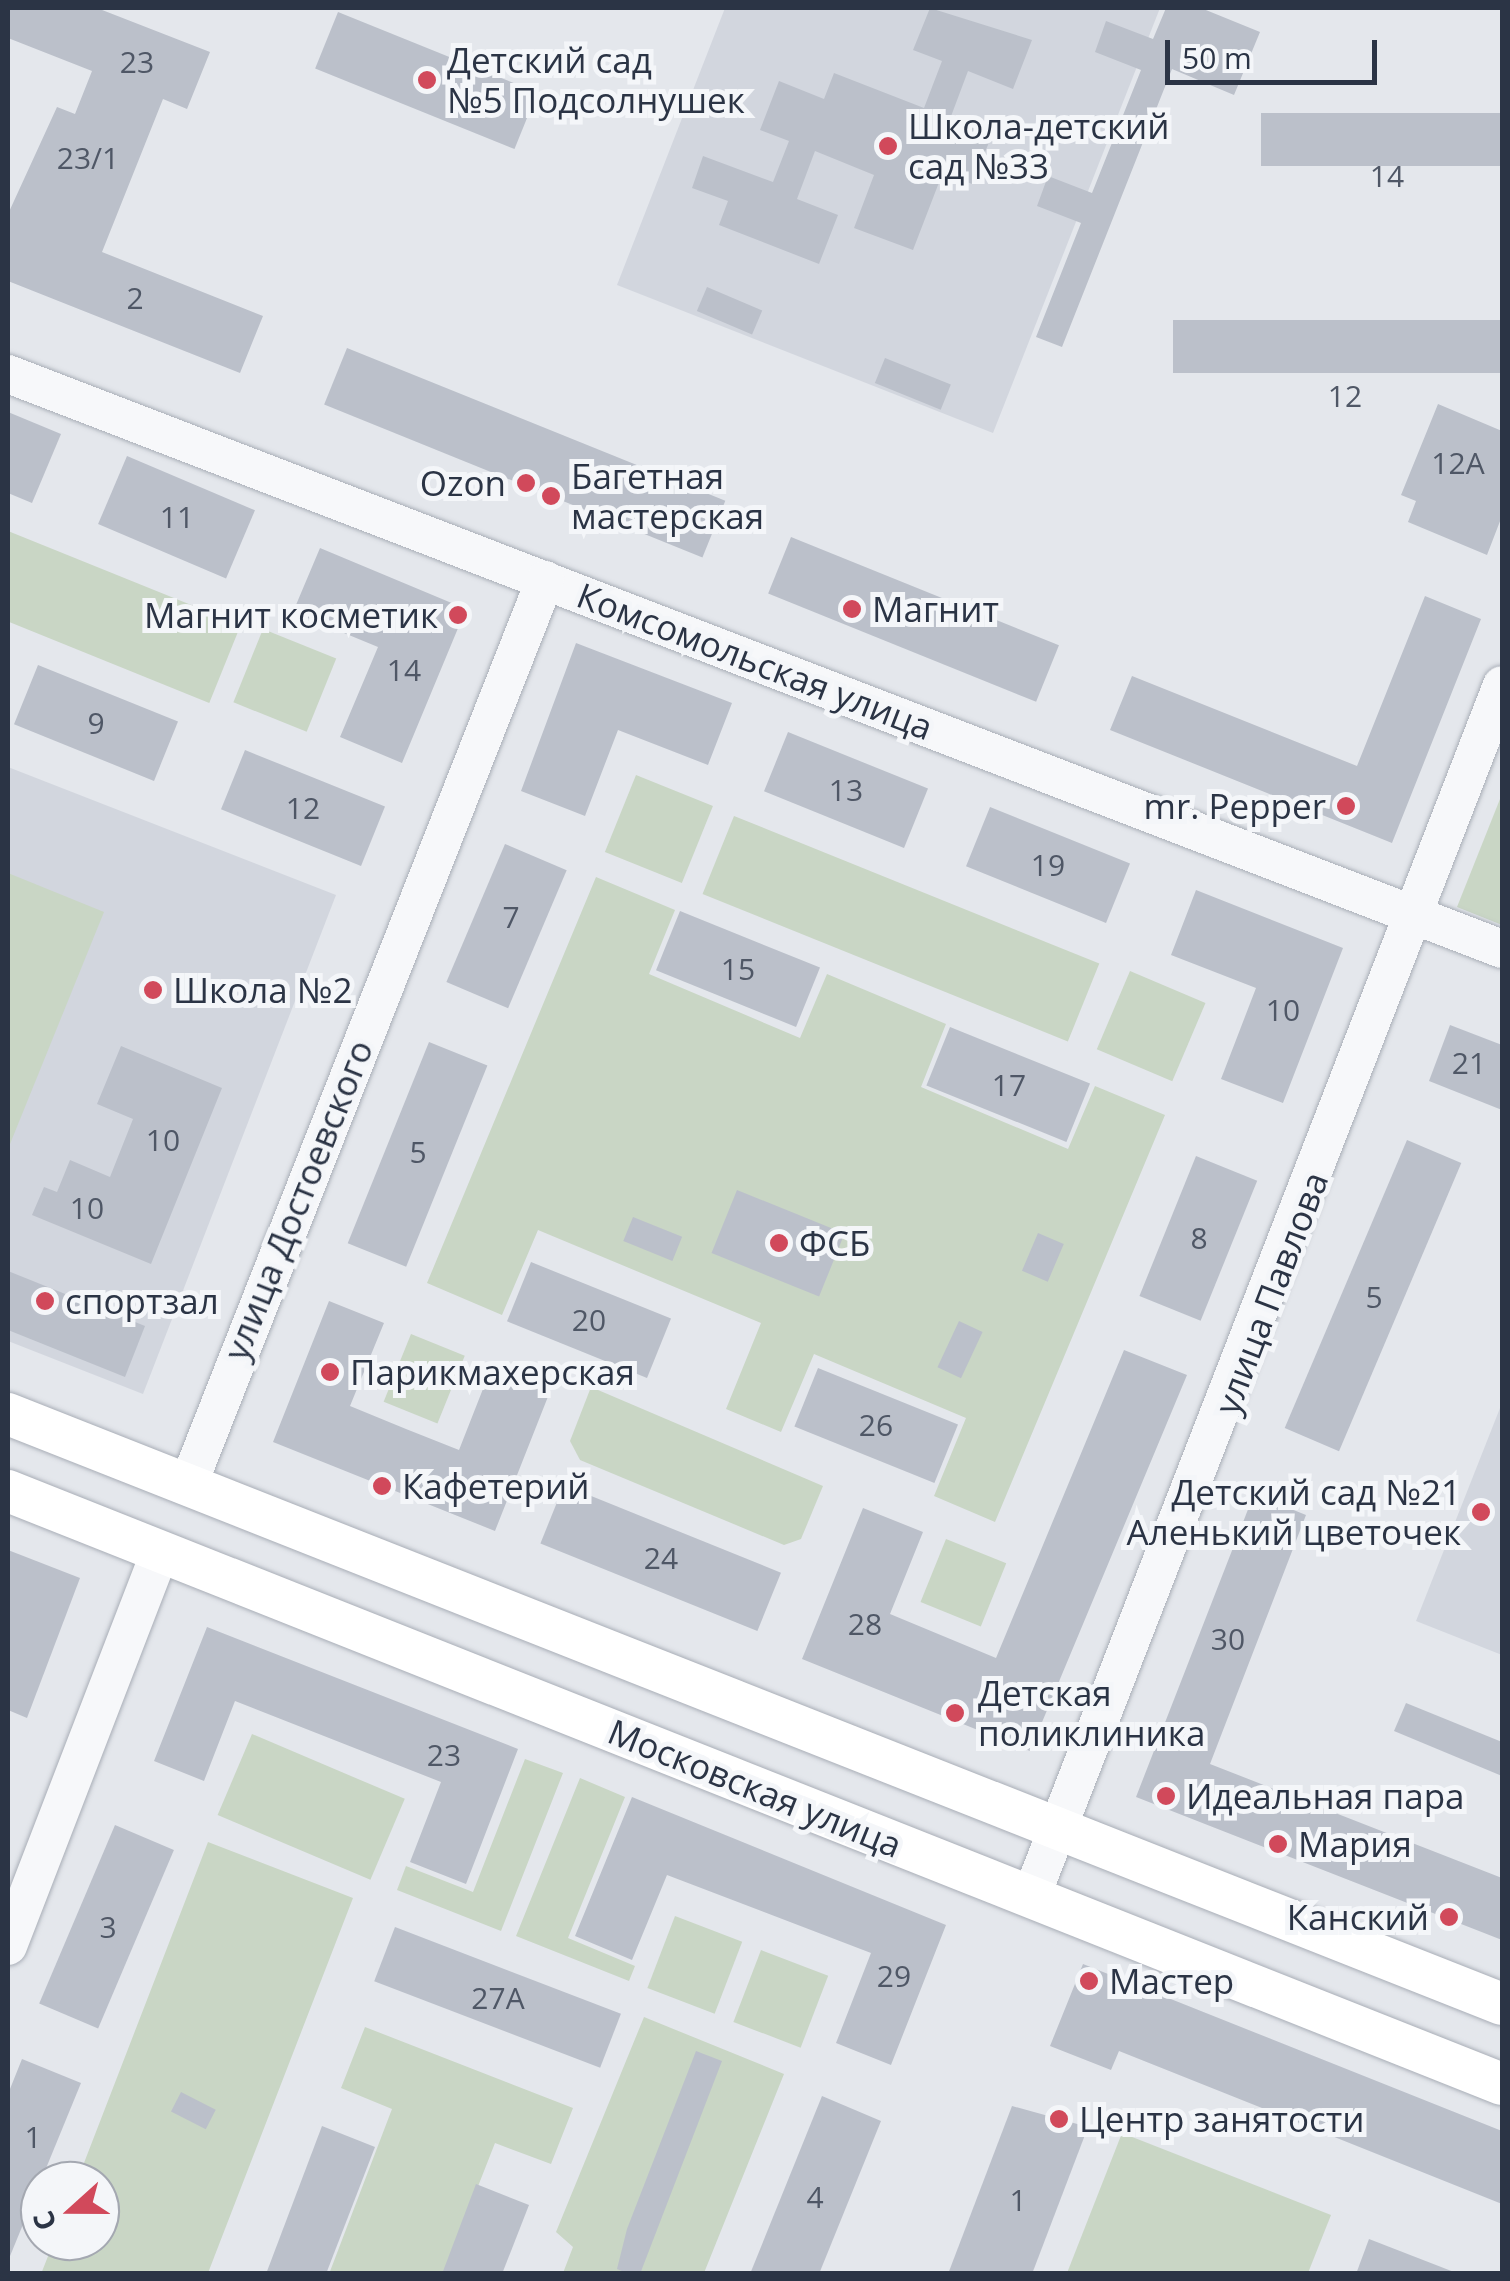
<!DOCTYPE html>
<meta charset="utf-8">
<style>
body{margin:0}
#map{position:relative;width:1510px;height:2281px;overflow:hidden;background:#e4e7ec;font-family:"Open Sans",sans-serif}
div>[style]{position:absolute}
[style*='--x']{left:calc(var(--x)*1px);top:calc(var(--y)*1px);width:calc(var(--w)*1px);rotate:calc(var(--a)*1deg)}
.built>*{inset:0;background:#d2d6de}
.green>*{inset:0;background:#c9d6c5;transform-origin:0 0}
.building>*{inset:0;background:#bbc0ca;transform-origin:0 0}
.roads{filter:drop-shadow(0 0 2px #a9aeb7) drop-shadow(0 0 2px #a9aeb7)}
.tertiary>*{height:38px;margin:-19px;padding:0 19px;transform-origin:19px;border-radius:19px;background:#f7f8fa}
.secondary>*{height:42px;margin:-21px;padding:0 21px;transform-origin:21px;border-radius:21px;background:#fff}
.dots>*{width:28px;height:28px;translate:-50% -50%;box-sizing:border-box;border:5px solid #f4f6f9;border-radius:50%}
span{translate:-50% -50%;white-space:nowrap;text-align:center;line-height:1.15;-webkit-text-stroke:10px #f4f6f9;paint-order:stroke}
.number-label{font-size:30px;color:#4f5766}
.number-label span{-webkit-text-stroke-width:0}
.poi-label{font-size:35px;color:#2b3445}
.left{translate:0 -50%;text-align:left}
.right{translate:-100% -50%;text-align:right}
.street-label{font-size:35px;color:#2b3445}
.frame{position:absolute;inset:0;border:10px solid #2b3445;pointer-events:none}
.north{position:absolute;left:20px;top:2161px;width:100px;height:100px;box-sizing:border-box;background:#f4f6f9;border:2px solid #a4a8b1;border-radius:50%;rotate:249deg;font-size:28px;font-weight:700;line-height:40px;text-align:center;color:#2b3445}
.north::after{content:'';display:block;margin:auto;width:35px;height:45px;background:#d1495b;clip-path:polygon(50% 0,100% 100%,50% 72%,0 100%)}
.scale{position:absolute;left:1165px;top:40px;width:212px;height:45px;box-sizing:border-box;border:5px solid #2b3445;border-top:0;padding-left:12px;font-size:30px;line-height:35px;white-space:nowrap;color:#2b3445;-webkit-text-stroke:8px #f4f6f9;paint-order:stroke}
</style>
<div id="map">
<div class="built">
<div style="clip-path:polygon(725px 8px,1160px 8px,993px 433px,617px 285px)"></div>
<div style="clip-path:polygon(8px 767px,336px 895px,143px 1394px,8px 1341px)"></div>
<div style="clip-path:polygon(1502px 1403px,1502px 1655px,1416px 1621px)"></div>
</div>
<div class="green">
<div style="left:8px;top:531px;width:251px;height:84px;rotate:22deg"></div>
<div style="left:263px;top:629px;width:79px;height:79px;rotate:22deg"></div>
<div style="left:636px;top:775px;width:83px;height:83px;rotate:22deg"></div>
<div style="clip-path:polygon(1502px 794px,1502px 925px,1457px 907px)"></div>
<div style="left:734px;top:816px;width:394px;height:84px;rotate:22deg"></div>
<div style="clip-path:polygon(8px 873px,104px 912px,8px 1149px)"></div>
<div style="clip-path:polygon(596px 877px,675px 910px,649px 974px,800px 1038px,827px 974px,946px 1024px,921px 1087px,1068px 1149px,1095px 1086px,1165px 1115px,995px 1522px,934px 1496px,966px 1418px,814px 1354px,781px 1432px,726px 1409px,761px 1323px,538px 1230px,502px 1315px,427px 1283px)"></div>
<div style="left:1130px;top:971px;width:82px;height:85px;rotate:23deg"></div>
<div style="left:411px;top:1334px;width:58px;height:73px;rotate:22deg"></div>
<div style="clip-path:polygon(591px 1387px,823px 1486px,801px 1539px,784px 1545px,580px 1460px,570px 1441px)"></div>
<div style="left:946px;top:1539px;width:65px;height:68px;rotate:22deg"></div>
<div style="left:252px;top:1734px;width:166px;height:88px;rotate:23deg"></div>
<div style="clip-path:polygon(525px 1759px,563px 1773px,501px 1931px,397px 1890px,406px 1866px,473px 1892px)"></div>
<div style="clip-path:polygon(580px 1778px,625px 1797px,568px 1938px,635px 1966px,629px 1981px,516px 1936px)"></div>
<div style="clip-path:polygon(208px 1842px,353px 1898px,208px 2273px,41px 2274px,54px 2241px,100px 2241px,100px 2181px,77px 2181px)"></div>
<div style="left:675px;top:1916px;width:72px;height:77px;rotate:21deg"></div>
<div style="left:761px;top:1950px;width:72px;height:77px;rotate:21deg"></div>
<div style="clip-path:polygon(644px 2017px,784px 2074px,704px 2273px,563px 2273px,573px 2247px,556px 2232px)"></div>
<div style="clip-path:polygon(365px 2027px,573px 2108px,551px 2164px,495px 2143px,444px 2273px,329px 2274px,392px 2109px,341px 2088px)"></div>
<div style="clip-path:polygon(1122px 2133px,1331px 2215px,1308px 2273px,1067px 2273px)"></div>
</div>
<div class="building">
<div style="clip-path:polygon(8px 8px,97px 8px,210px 52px,187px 109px,163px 99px,102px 252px,263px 316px,240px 373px,8px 281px,8px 214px,57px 107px,75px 114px,92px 71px,8px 38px)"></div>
<div style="clip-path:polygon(930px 8px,1032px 40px,1013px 89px,968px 71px,950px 119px,992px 135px,972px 184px,943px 172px,913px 250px,854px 228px,874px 175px,815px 151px,797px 199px,838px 215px,819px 264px,719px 225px,728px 201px,692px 188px,703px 156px,773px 182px,789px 141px,760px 130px,779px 81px,824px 99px,834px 73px,924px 108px,942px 61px,913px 50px)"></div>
<div style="clip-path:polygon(1166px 8px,1201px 8px,1260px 32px,1234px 95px,1172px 69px,1062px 347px,1036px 337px,1081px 223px,1037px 206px,1048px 176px,1092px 193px,1141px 70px,1095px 52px,1106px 21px,1153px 39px)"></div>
<div style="left:338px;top:12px;width:215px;height:61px;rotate:22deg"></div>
<div style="left:1502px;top:113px;width:53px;height:241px;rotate:90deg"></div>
<div style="left:707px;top:287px;width:60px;height:26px;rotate:23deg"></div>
<div style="left:1502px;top:320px;width:53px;height:329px;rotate:90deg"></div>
<div style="left:347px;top:348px;width:408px;height:61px;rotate:22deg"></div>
<div style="left:885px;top:358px;width:71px;height:27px;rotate:22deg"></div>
<div style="clip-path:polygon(1438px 404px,1502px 431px,1502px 516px,1487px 555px,1408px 522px,1416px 501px,1401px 495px)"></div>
<div style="clip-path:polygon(8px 412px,61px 434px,32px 503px,8px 493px)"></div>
<div style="left:127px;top:456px;width:139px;height:74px;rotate:23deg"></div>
<div style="left:791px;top:537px;width:289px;height:61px;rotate:22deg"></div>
<div style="clip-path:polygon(320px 548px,466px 609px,402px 763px,340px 737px,378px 647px,293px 612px)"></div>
<div style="clip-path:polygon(1425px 596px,1481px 619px,1392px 843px,1110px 730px,1132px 676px,1357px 766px)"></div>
<div style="clip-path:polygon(576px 643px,732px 703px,708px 765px,618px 730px,585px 816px,521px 791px)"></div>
<div style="left:38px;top:665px;width:151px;height:64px;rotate:22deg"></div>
<div style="left:788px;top:732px;width:151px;height:64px;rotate:22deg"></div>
<div style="left:245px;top:750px;width:151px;height:64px;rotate:22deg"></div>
<div style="left:990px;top:807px;width:151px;height:64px;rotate:22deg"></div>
<div style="left:505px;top:844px;width:67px;height:150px;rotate:23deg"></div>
<div style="clip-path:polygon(1196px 890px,1343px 948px,1283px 1103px,1221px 1079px,1256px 988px,1171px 955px)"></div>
<div style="left:680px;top:911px;width:151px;height:64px;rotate:22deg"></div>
<div style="clip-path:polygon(1450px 1025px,1502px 1045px,1502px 1110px,1429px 1081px)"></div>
<div style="left:950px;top:1027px;width:151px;height:63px;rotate:22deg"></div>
<div style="left:429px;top:1042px;width:63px;height:217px;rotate:22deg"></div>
<div style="clip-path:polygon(121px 1046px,222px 1088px,151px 1264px,32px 1215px,44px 1187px,57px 1192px,70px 1160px,110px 1177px,133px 1119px,97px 1104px)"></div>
<div style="left:1407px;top:1140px;width:59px;height:313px;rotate:23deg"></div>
<div style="left:1196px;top:1156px;width:66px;height:151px;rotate:22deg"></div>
<div style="left:737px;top:1190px;width:116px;height:68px;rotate:22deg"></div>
<div style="left:633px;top:1217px;width:53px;height:26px;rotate:22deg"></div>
<div style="left:1038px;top:1233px;width:28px;height:41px;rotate:23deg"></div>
<div style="left:531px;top:1262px;width:151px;height:64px;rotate:22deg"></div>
<div style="clip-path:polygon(8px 1271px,145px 1326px,125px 1377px,8px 1330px)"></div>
<div style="clip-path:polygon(329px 1301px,384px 1323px,350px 1406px,406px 1429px,459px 1450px,492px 1366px,551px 1389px,495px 1531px,273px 1442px)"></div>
<div style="left:959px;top:1321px;width:26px;height:51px;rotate:25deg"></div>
<div style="clip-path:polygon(1124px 1350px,1187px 1375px,1030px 1751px,802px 1659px,863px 1508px,923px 1532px,890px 1614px,996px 1658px)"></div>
<div style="left:818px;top:1368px;width:151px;height:63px;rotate:22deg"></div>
<div style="left:564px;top:1485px;width:234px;height:63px;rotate:22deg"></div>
<div style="clip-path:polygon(1254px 1494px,1306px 1515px,1210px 1764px,1502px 1878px,1502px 1940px,1136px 1797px)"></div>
<div style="clip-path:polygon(8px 1550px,80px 1578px,27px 1718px,8px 1710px)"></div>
<div style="clip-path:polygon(207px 1627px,518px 1749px,466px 1884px,410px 1862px,441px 1782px,235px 1701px,204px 1781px,154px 1761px)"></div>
<div style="clip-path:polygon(1406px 1703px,1502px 1742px,1502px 1776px,1394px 1731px)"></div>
<div style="clip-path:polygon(632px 1797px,946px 1925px,891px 2065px,836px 2043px,871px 1953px,667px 1875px,632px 1960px,575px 1936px)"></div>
<div style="left:115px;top:1825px;width:64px;height:194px;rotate:23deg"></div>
<div style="left:395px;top:1927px;width:242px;height:58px;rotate:21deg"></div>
<div style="clip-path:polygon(1083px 1964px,1502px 2131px,1502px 2204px,1119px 2051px,1111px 2070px,1050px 2046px)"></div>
<div style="clip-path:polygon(696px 2051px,722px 2061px,640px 2274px,629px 2274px,617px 2269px,627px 2229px)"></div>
<div style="clip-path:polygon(22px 2059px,81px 2083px,8px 2261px,8px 2094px)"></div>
<div style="left:181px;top:2092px;width:39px;height:22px;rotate:27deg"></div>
<div style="clip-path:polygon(822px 2096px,881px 2121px,819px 2274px,750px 2274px)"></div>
<div style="clip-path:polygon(1012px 2106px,1088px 2127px,1032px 2274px,948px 2274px)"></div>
<div style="clip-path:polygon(322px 2126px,375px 2147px,326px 2274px,266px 2274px)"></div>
<div style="clip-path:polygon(476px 2184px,529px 2205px,502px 2274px,442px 2274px)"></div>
<div style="clip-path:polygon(1369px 2239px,1454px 2272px,1454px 2274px,1356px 2274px)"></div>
</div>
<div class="roads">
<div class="tertiary">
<div style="--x:8;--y:374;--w:1601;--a:21.05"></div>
<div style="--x:188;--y:1485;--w:973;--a:-68.47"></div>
<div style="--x:1031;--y:1897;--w:1300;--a:-68.76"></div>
<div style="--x:8;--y:1946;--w:422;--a:-68.9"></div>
</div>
<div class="secondary">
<div style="--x:8;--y:1414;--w:1606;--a:21.55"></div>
<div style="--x:8;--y:1491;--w:1607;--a:21.65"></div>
</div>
</div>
<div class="dots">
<div style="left:427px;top:80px;background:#d1495b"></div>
<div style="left:888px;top:146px;background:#d1495b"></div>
<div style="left:526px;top:483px;background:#d1495b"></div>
<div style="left:551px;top:496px;background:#d1495b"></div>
<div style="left:852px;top:609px;background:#d1495b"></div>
<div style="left:458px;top:615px;background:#d1495b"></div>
<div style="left:1346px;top:806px;background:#d1495b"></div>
<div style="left:153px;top:990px;background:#d1495b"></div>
<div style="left:779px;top:1243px;background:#d1495b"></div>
<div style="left:45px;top:1301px;background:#d1495b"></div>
<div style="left:330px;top:1372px;background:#d1495b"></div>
<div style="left:382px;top:1486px;background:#d1495b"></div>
<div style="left:1481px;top:1512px;background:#d1495b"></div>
<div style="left:955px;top:1713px;background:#d1495b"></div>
<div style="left:1166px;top:1796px;background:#d1495b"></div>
<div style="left:1278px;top:1844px;background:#d1495b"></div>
<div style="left:1449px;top:1917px;background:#d1495b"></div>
<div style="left:1089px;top:1981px;background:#d1495b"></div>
<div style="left:1059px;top:2119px;background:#d1495b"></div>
</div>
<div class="number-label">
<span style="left:137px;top:62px">23</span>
<span style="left:88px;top:158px">23/1</span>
<span style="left:1387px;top:176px">14</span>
<span style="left:135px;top:298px">2</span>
<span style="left:1345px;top:396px">12</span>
<span style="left:1458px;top:463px">12А</span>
<span style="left:177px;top:517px">11</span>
<span style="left:404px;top:670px">14</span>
<span style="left:96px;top:723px">9</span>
<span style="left:846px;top:790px">13</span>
<span style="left:303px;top:808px">12</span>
<span style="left:1048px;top:865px">19</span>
<span style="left:511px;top:917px">7</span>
<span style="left:738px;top:969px">15</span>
<span style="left:1283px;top:1010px">10</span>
<span style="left:1469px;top:1063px">21</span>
<span style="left:1009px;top:1085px">17</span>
<span style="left:163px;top:1140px">10</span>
<span style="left:418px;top:1152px">5</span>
<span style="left:87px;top:1208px">10</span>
<span style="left:1199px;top:1238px">8</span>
<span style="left:1374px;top:1297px">5</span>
<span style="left:589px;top:1320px">20</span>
<span style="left:876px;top:1425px">26</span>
<span style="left:661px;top:1558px">24</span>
<span style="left:865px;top:1624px">28</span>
<span style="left:1228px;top:1639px">30</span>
<span style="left:444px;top:1755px">23</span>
<span style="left:108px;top:1927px">3</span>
<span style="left:894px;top:1976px">29</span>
<span style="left:498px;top:1998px">27А</span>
<span style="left:33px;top:2137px">1</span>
<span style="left:815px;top:2197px">4</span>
<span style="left:1018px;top:2200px">1</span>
</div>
<div class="poi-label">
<span class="left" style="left:447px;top:80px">Детский сад<br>№5 Подсолнушек</span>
<span class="left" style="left:908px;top:146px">Школа-детский<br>сад №33</span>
<span class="left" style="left:571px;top:496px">Багетная<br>мастерская</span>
<span class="right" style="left:506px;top:483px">Ozon</span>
<span class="left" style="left:872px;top:609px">Магнит</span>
<span class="right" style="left:438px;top:615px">Магнит косметик</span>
<span class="right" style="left:1326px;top:806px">mr. Pepper</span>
<span class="left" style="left:173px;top:990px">Школа №2</span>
<span class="left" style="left:799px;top:1243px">ФСБ</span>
<span class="left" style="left:65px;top:1301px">спортзал</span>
<span class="left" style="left:350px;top:1372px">Парикмахерская</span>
<span class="left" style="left:402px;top:1486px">Кафетерий</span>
<span class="right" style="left:1461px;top:1512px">Детский сад №21<br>Аленький цветочек</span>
<span class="left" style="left:978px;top:1713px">Детская<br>поликлиника</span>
<span class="left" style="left:1186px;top:1796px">Идеальная пара</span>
<span class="left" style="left:1298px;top:1844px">Мария</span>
<span class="right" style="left:1429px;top:1917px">Канский</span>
<span class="left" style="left:1109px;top:1981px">Мастер</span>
<span class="left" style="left:1079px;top:2119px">Центр занятости</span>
</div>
<div class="street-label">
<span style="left:755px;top:661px;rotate:21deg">Комсомольская улица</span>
<span style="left:298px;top:1200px;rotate:-68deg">улица Достоевского</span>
<span style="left:1271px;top:1293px;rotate:-69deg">улица Павлова</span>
<span style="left:755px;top:1788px;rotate:22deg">Московская улица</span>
</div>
<div class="frame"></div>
<div class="north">С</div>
<div class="scale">50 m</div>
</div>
